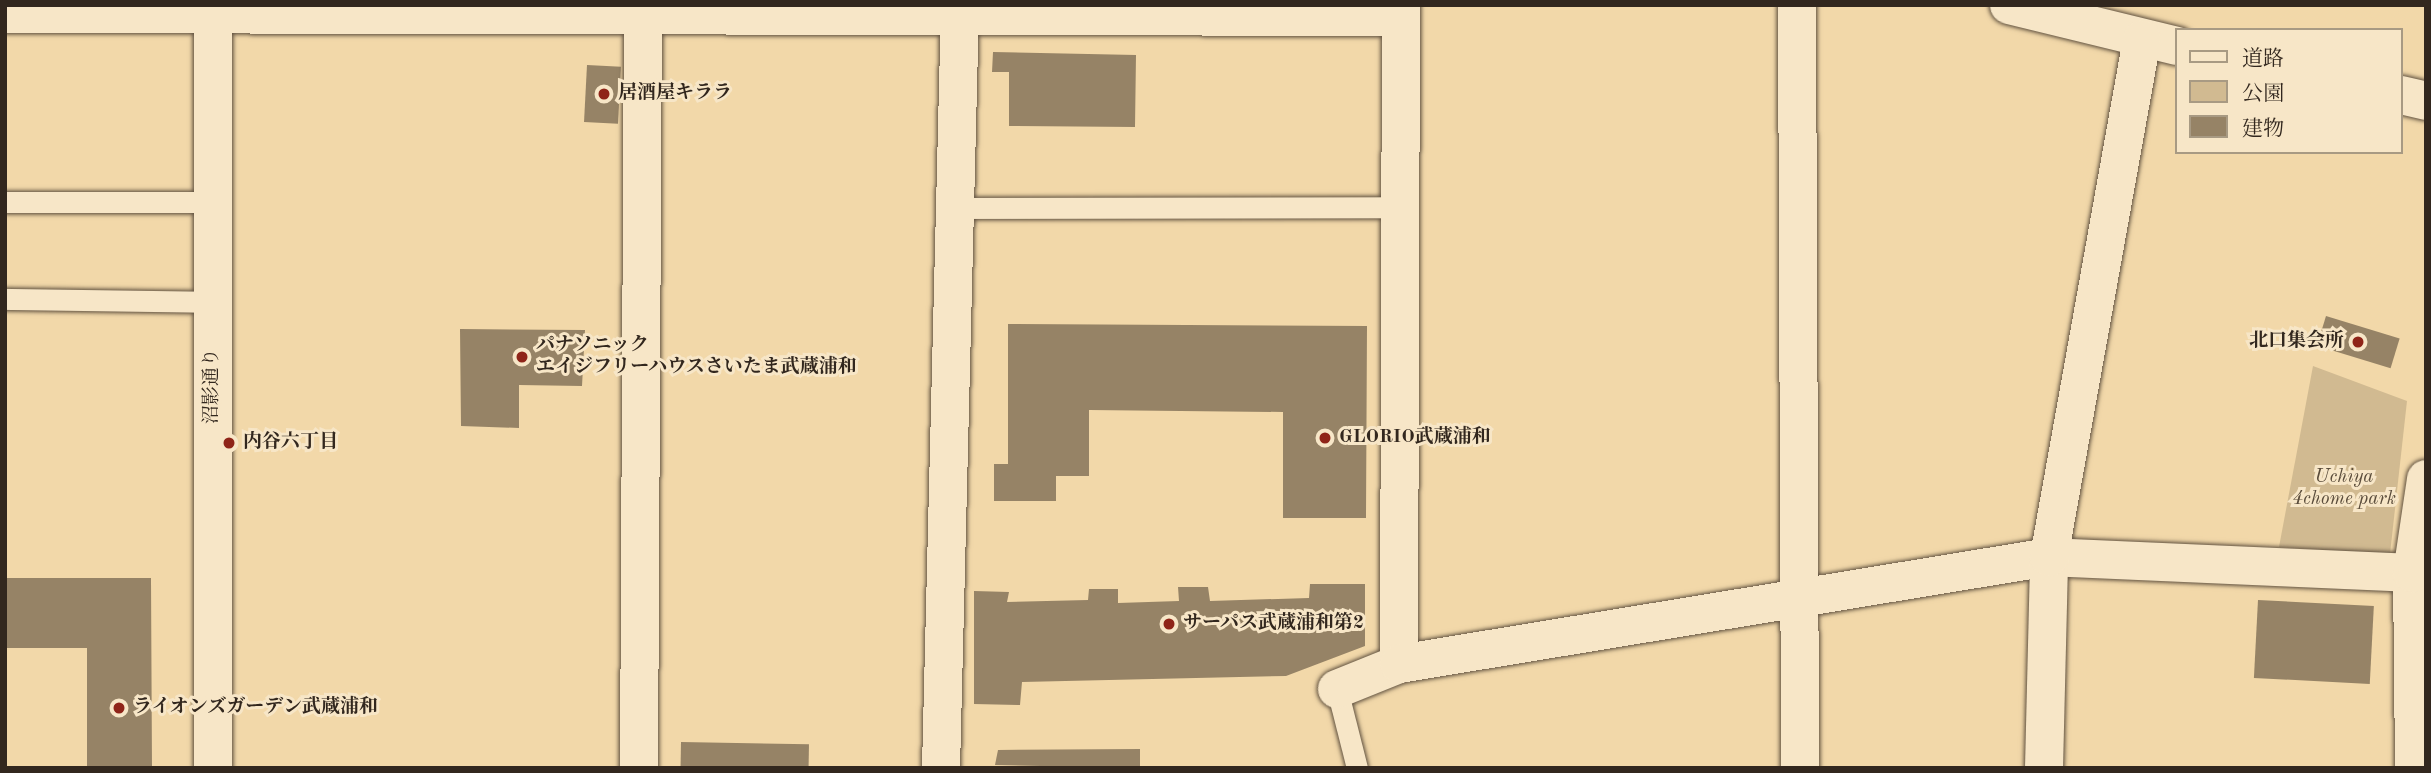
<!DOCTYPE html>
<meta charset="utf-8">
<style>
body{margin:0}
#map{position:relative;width:2431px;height:773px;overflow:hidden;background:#f2d8a9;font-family:"Old Standard TT","Noto Serif JP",serif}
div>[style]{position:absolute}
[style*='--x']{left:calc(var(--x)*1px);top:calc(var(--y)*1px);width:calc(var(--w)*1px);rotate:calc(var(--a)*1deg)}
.green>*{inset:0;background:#d1ba91}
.building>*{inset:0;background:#968366;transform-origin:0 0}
.roads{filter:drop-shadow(0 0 2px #625341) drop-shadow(0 0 2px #625341)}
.lane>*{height:21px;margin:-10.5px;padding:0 10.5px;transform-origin:10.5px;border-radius:10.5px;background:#f7e6c7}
.street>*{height:38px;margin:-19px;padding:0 19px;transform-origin:19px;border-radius:19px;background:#f7e6c7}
.dots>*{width:19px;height:19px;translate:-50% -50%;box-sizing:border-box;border:4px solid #f7e6c7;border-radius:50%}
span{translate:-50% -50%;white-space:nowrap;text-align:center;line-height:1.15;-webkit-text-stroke:6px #f7e6c7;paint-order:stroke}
.poi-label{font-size:19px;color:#32271e;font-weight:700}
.left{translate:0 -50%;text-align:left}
.right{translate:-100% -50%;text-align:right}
.street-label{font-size:19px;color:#32271e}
.park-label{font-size:19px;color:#5a4c3b;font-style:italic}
.frame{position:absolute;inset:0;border:7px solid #32271e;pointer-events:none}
.legend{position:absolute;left:2175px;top:28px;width:228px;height:126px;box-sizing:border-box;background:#f7e6c7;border:2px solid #a89a83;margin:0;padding:9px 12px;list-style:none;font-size:21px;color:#32271e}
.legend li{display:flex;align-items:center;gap:14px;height:35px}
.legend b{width:35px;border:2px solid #a89a83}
</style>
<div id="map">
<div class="green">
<div style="clip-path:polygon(2313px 366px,2407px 401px,2390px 554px,2279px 547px)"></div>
</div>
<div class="building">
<div style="clip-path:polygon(993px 52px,1136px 55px,1135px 127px,1009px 126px,1009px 72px,992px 72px)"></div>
<div style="left:587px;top:65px;width:34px;height:57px;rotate:3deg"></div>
<div style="left:2326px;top:316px;width:77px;height:31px;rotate:17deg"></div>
<div style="clip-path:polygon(1008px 324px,1367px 326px,1366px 518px,1283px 518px,1283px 412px,1089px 410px,1089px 476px,1056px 476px,1056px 501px,994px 501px,994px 464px,1008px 464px)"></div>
<div style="clip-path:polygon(460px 329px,585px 330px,582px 386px,519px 385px,519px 428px,461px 426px)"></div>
<div style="clip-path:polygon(5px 578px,151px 578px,152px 768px,87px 768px,87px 648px,5px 648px)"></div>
<div style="clip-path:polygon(1310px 584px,1365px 584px,1365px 646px,1286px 676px,1022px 682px,1020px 705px,974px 704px,974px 591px,1009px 592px,1007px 602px,1088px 600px,1089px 589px,1118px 589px,1118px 603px,1179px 601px,1178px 587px,1208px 587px,1210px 601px,1309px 598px)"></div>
<div style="left:2258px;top:600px;width:116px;height:78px;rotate:3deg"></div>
<div style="left:681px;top:742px;width:128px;height:26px;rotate:1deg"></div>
<div style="clip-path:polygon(1140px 749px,1140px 768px,995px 765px,998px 750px)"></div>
</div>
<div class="roads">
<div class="lane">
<div style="--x:5;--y:202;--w:208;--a:0"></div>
<div style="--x:955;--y:208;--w:446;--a:-0.1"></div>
<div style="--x:5;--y:299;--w:208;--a:0.8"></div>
<div style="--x:1337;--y:689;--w:81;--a:75.8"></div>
</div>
<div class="street">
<div style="--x:213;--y:5;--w:763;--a:90"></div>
<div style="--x:1797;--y:5;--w:763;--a:89.77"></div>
<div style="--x:2009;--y:5;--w:173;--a:13.7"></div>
<div style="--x:5;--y:14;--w:1396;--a:0.12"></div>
<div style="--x:2401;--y:95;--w:26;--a:13"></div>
<div style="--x:2412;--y:573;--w:195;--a:89.4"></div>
<div style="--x:1399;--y:664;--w:659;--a:-89.83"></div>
<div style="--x:1337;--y:689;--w:67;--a:-22"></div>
<div style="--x:1399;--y:664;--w:659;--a:-9.35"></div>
<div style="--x:2049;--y:557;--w:363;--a:2.5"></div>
<div style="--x:2412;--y:573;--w:95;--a:-81.5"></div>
<div style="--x:639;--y:768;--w:763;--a:-89.7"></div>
<div style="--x:941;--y:768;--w:763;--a:-88.57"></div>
<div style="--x:2044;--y:768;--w:211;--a:-88.6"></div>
<div style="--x:2049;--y:557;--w:526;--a:-79.82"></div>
</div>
</div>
<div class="dots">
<div style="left:604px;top:94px;background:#8f2418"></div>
<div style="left:2358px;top:342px;background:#8f2418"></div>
<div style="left:522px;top:357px;background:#8f2418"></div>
<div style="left:1325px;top:438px;background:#8f2418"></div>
<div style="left:229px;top:443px;background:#8f2418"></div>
<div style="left:1169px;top:624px;background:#8f2418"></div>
<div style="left:119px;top:708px;background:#8f2418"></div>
</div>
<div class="poi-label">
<span class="left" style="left:618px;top:94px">居酒屋キララ</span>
<span class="right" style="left:2344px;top:342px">北口集会所</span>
<span class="left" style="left:536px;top:357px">パナソニック<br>エイジフリーハウスさいたま武蔵浦和</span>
<span class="left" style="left:1339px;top:438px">GLORIO武蔵浦和</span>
<span class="left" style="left:243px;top:443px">内谷六丁目</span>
<span class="left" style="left:1183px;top:624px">サーパス武蔵浦和第2</span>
<span class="left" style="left:133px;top:708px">ライオンズガーデン武蔵浦和</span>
</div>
<div class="street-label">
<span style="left:213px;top:386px;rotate:-90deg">沼影通り</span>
</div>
<div class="park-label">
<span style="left:2344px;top:489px">Uchiya<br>4chome park</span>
</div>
<div class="frame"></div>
<ul class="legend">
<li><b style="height:9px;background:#f7e6c7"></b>道路</li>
<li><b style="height:19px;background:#d1ba91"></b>公園</li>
<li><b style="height:19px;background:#968366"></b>建物</li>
</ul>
</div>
